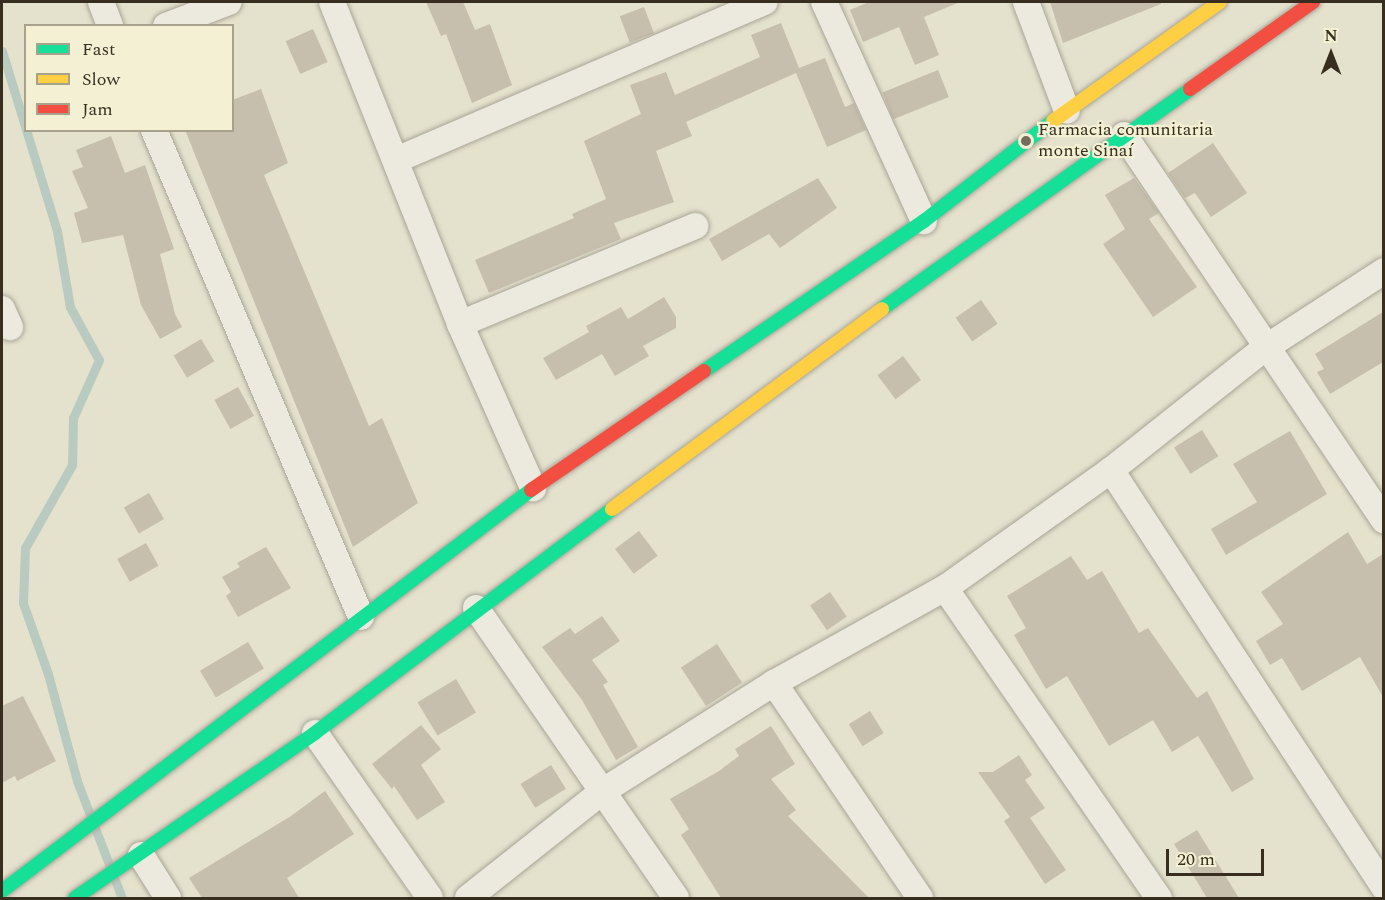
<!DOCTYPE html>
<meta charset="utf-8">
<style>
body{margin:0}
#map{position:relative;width:1385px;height:900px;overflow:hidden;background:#e4e1cd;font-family:Spectral,serif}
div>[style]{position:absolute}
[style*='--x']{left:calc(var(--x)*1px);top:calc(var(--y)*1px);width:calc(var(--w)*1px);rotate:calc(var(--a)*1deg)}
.stream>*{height:9px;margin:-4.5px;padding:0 4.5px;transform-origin:4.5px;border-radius:4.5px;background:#b9cac1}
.building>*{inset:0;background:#c7bfae;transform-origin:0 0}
.roads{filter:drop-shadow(0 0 2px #a9a596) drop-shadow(0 0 2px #a9a596)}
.street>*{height:26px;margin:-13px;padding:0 13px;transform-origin:13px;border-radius:13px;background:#eceadf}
.fast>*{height:14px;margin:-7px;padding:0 7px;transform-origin:7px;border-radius:7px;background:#16e098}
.slow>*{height:14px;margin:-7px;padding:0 7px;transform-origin:7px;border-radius:7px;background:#ffcf43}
.jam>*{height:14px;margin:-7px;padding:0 7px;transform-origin:7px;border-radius:7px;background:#f24e42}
.dots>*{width:16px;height:16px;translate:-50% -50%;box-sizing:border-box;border:3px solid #f4f0d4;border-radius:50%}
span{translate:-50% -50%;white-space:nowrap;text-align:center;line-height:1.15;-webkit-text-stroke:4.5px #f4f0d4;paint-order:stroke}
.poi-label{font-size:18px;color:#372e1f}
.left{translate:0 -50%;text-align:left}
.frame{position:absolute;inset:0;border:3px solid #372e1f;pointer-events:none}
.legend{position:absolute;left:24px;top:24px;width:210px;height:108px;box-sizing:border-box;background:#f4f0d4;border:2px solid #a8a28c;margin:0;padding:8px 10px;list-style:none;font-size:18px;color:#372e1f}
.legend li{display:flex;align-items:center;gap:12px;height:30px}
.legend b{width:30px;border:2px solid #a8a28c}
.north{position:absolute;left:1301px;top:24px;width:60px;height:60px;-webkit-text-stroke:4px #f4f0d4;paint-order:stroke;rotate:0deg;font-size:16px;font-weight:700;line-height:24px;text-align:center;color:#372e1f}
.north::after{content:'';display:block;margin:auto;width:21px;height:27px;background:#372e1f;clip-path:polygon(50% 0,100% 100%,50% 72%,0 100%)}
.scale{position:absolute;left:1166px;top:849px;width:98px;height:27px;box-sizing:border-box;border:3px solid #372e1f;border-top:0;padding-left:8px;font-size:18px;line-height:21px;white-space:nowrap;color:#372e1f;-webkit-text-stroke:4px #f4f0d4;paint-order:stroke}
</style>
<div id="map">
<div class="stream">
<div style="--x:2;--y:51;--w:188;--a:73"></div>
<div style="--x:57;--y:231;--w:77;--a:80.3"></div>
<div style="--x:70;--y:307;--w:60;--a:61.3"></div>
<div style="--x:99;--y:360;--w:64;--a:114.1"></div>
<div style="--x:73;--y:418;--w:47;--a:91.2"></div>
<div style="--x:72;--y:465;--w:95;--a:119.5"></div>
<div style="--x:25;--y:548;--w:55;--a:92.1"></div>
<div style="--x:23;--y:603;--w:75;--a:70.6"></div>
<div style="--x:48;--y:674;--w:111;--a:74.8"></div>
<div style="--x:77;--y:781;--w:125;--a:69"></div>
</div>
<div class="building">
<div style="clip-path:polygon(426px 2px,463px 2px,475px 30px,490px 24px,512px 85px,472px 103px,446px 34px,441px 36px)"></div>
<div style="clip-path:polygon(869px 2px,960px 2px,924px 17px,939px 55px,915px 65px,899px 27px,863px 42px,850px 10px)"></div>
<div style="clip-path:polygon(1050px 2px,1161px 2px,1161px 4px,1063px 43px)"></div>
<div style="left:644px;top:7px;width:28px;height:26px;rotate:69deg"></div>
<div style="clip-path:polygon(781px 23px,799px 68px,825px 58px,845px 107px,854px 103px,866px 130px,827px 147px,796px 73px,686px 122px,692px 136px,656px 151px,674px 202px,614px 223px,621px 239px,489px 293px,475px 260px,574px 218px,572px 214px,606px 199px,584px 141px,641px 114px,630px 85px,666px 72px,675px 95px,760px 57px,751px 35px)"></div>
<div style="left:313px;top:29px;width:36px;height:30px;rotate:66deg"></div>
<div style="left:938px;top:70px;width:29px;height:60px;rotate:68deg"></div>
<div style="clip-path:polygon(261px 89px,288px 163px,264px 175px,369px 426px,382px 418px,418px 503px,353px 547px,185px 130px,232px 130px,232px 100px)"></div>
<div style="clip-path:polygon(111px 136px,125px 173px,145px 165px,174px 249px,160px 254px,175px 314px,182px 327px,160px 339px,141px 305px,123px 235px,82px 243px,74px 213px,88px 208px,72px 171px,83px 167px,76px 150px)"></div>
<div style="clip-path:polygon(1213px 143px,1247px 193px,1211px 217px,1195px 193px,1185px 198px,1168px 173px)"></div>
<div style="clip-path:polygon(818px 178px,837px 208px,780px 248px,769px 234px,722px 261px,709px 239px)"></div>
<div style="clip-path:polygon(1134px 178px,1159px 213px,1149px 219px,1197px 287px,1153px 317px,1103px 244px,1125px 229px,1105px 195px)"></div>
<div style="clip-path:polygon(664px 297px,676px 317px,676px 328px,643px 346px,649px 356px,615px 376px,602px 354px,556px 380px,543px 358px,589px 332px,586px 326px,621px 307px,628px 319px)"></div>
<div style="left:981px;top:300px;width:29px;height:31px;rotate:55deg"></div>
<div style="clip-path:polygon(1383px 312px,1383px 362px,1330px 394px,1317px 372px,1324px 369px,1315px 354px)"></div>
<div style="left:201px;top:339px;width:26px;height:32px;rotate:59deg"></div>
<div style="left:903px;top:356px;width:30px;height:32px;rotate:53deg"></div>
<div style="left:238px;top:387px;width:33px;height:27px;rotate:61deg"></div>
<div style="left:1202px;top:430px;width:31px;height:33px;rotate:58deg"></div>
<div style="clip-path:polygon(1290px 431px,1327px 494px,1226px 555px,1211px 529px,1257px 502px,1233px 464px)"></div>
<div style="left:149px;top:493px;width:30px;height:29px;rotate:60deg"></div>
<div style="left:639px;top:531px;width:31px;height:30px;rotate:53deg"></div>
<div style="clip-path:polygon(1348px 532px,1367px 564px,1383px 554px,1383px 697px,1360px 657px,1302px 691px,1282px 658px,1270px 665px,1256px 641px,1283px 624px,1261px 592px)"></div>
<div style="left:146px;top:543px;width:26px;height:33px;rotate:61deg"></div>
<div style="clip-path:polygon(266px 547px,291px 588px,238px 617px,226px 596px,231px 592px,222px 577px,240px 567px,237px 563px)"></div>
<div style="clip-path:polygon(1071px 556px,1087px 580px,1102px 571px,1139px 633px,1148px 628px,1197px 698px,1207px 691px,1254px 779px,1232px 792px,1198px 736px,1172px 752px,1153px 720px,1109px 746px,1067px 676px,1046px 689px,1014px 635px,1026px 628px,1007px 596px)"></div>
<div style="left:830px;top:592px;width:30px;height:24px;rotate:56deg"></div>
<div style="clip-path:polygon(602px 616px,620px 641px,592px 660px,608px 682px,603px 685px,638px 747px,616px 760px,582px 700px,542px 647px,570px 628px,575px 634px)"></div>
<div style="left:248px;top:642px;width:31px;height:56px;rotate:59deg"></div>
<div style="left:717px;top:644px;width:46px;height:43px;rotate:57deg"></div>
<div style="left:456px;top:679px;width:39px;height:45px;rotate:59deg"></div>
<div style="clip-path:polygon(23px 696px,56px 761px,17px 781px,15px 776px,2px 783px,2px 706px)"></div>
<div style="left:870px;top:711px;width:26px;height:25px;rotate:58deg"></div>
<div style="clip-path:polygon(421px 725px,441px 749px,421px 765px,445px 802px,417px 820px,394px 786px,392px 789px,372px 764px)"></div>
<div style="clip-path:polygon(771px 726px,795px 764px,771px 779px,796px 810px,788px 816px,869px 898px,721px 898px,681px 835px,689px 829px,670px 799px,719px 771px,739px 756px,735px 749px)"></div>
<div style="clip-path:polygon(1019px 755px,1032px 775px,1025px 780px,1045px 808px,1030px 818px,1066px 870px,1045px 884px,1004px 821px,1010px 817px,978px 772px,993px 772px)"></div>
<div style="left:551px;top:765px;width:28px;height:36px;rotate:58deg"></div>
<div style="clip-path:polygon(325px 791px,354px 834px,287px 878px,299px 898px,202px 898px,189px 878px,291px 816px)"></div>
<div style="clip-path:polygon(1197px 830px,1239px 898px,1207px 898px,1174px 844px)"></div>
</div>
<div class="roads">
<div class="street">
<div style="--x:101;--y:2;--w:26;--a:69"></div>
<div style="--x:332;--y:2;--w:347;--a:68.3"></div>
<div style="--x:460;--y:324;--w:180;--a:66"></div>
<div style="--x:824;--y:2;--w:241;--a:65.5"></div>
<div style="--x:1026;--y:2;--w:116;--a:69.4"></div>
<div style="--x:166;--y:26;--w:67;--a:-20.9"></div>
<div style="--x:154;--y:130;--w:529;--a:66.97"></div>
<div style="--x:1124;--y:135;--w:465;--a:56"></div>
<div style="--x:396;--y:160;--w:401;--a:-23.2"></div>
<div style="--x:2;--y:309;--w:20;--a:66"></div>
<div style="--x:460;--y:324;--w:255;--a:-22.6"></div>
<div style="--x:1111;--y:470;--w:498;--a:56.8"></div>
<div style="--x:945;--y:588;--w:377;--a:55.4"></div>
<div style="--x:476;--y:608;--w:352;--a:55.4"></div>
<div style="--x:774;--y:683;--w:260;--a:55.8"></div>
<div style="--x:315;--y:733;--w:201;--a:55.1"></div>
<div style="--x:141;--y:855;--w:51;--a:57.9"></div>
<div style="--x:468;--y:898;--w:172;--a:-38.4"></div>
<div style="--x:603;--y:791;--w:202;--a:-32.3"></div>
<div style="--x:774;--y:683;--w:196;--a:-29.1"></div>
<div style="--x:945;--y:588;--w:204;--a:-35.4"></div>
<div style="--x:1111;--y:470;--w:196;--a:-38.4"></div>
<div style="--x:1265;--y:348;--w:142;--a:-32.9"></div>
</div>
<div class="fast">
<div style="--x:882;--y:309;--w:379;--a:-35.5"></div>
<div style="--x:704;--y:371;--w:266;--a:-34.3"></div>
<div style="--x:924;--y:221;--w:163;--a:-37.8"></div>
<div style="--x:2;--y:891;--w:664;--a:-37.16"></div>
<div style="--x:75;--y:898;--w:291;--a:-34.5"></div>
<div style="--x:315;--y:733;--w:372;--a:-37"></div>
</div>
<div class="slow">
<div style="--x:1053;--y:121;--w:205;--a:-35.5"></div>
<div style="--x:612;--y:509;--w:336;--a:-36.5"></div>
</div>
<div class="jam">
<div style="--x:1190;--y:89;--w:151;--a:-35.3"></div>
<div style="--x:531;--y:490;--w:210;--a:-34.5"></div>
</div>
</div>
<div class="dots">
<div style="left:1026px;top:141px;background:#746d5c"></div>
</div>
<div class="poi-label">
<span class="left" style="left:1038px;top:141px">Farmacia comunitaria<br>monte Sinaí</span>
</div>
<div class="frame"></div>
<ul class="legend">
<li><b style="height:8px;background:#16e098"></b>Fast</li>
<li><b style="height:8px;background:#ffcf43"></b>Slow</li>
<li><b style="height:8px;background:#f24e42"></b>Jam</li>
</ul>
<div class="north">N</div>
<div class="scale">20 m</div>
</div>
